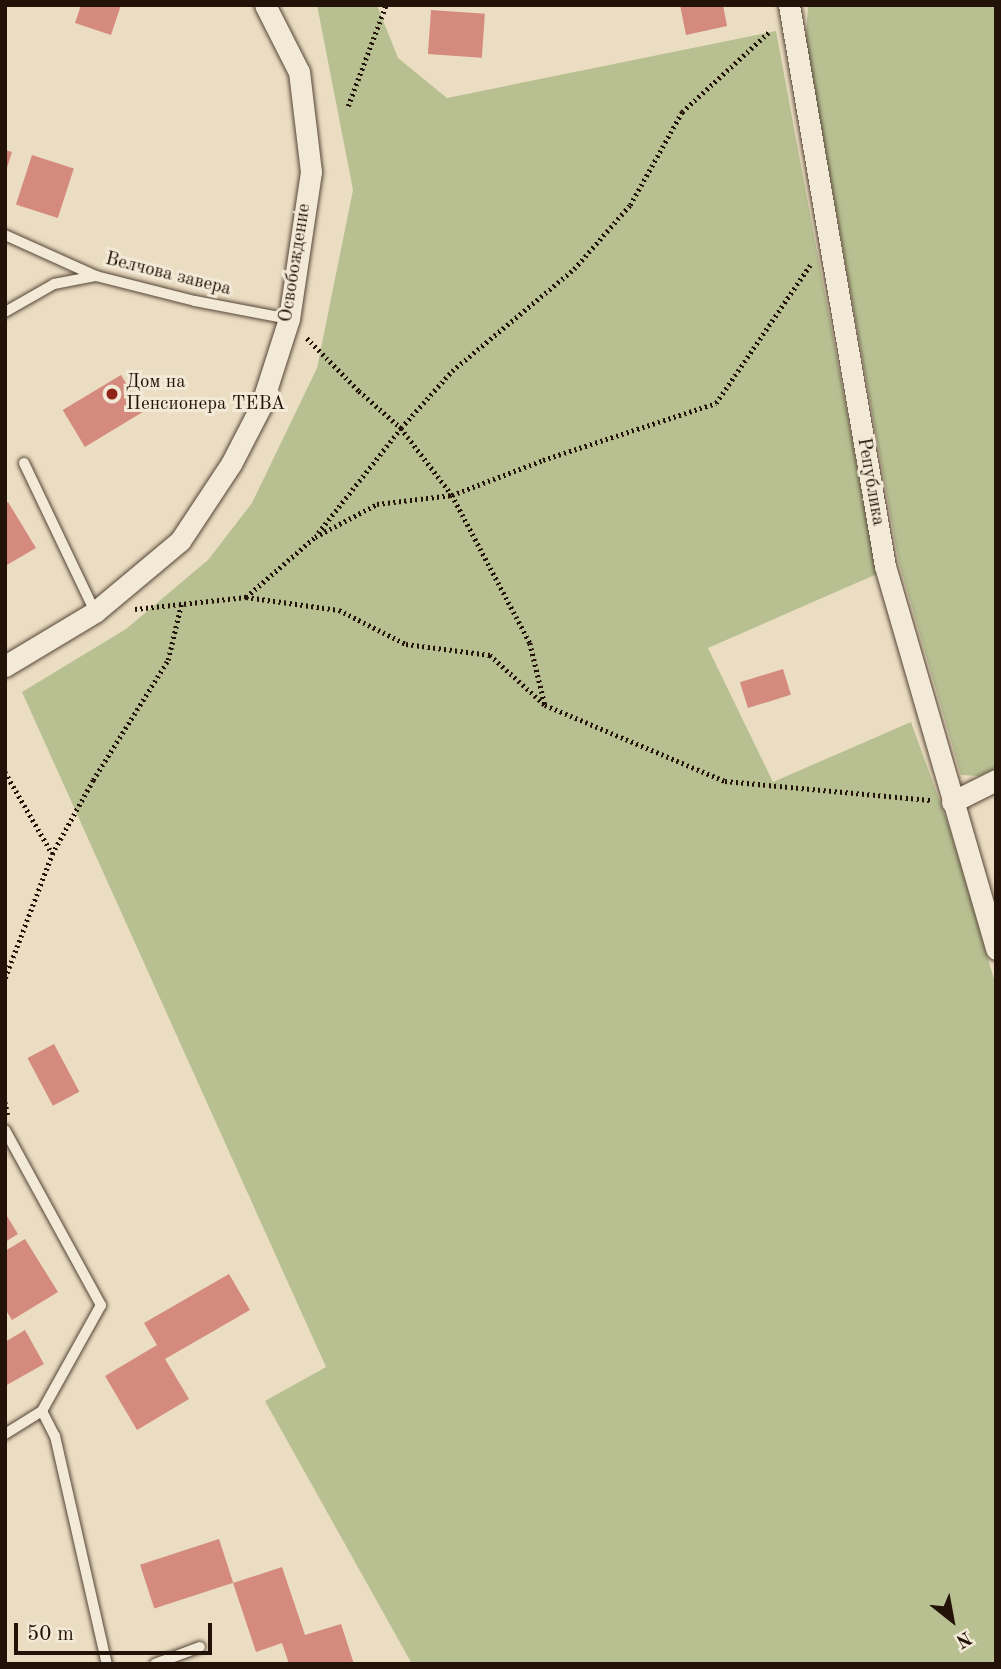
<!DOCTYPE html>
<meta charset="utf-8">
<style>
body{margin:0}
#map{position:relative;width:1001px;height:1669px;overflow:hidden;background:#ebddc2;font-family:"Old Standard TT",serif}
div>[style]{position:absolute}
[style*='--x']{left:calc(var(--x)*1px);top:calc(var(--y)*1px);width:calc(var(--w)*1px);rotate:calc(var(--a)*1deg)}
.green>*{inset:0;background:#b8c092}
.building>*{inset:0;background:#d58a7e;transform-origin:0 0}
.path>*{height:4.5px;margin-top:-2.25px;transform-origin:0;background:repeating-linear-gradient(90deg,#231207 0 2px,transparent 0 5.5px)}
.roads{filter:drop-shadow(0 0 2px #554536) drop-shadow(0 0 2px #554536)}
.lane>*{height:10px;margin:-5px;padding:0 5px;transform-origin:5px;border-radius:5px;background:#f2e9d7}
.street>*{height:21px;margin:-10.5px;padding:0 10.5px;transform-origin:10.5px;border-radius:10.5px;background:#f2e9d7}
.dots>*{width:19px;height:19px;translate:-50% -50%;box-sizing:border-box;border:4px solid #f2e9d7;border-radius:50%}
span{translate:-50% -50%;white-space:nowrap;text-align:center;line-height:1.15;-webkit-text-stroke:6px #f2e9d7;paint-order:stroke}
.street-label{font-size:19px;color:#231207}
.poi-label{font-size:19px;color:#231207}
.left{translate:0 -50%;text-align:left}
.frame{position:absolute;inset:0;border:7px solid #231207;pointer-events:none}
.north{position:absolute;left:917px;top:1585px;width:70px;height:70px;-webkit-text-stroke:5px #f2e9d7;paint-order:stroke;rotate:149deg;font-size:19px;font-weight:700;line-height:28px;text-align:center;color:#231207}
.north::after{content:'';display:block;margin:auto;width:24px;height:32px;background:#231207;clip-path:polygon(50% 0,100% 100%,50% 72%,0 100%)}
.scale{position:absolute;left:14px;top:1623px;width:198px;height:32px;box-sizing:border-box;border:4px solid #231207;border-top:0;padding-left:9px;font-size:21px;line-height:24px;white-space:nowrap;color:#231207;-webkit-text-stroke:5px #f2e9d7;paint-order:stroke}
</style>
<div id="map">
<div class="green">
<div style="clip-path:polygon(317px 5px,377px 5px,398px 58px,447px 98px,776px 31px,877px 574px,708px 648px,773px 782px,911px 722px,949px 827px,996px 986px,996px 1664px,412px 1664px,265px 1401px,326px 1367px,22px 692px,126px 629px,208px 560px,252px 503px,317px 368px,353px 190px)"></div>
<div style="clip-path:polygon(808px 5px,996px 5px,996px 768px,979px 776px,961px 775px,899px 563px,806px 42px)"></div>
</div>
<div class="building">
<div style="clip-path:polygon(81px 5px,121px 5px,111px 35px,75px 23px)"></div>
<div style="clip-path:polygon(680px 5px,723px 5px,727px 26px,686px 35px)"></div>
<div style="left:431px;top:10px;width:54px;height:44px;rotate:4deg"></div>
<div style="clip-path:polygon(5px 150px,12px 152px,6px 171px,5px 171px)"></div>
<div style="left:32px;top:155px;width:44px;height:52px;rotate:18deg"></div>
<div style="left:121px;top:375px;width:43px;height:68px;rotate:59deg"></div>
<div style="clip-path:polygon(8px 502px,36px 548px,5px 566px,5px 503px)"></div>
<div style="left:783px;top:669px;width:27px;height:45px;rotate:73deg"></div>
<div style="left:54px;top:1044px;width:54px;height:30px;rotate:62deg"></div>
<div style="clip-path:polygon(5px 1213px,18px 1234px,5px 1242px)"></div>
<div style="clip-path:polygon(25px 1239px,58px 1292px,12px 1320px,5px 1309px,5px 1251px)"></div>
<div style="clip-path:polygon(229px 1274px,250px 1310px,165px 1359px,189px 1399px,137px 1430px,105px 1376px,157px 1345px,144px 1323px)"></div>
<div style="clip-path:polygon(25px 1330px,44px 1364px,5px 1386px,5px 1342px)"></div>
<div style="left:219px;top:1539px;width:46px;height:83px;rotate:72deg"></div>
<div style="clip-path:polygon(282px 1567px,305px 1635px,341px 1624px,354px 1664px,289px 1664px,282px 1643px,256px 1652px,233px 1583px)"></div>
</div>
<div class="path">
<div style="--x:348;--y:106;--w:108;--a:-69.4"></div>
<div style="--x:307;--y:338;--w:74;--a:45.5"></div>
<div style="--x:359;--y:391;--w:56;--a:41.4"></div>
<div style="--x:401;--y:428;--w:84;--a:52.7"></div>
<div style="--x:452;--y:495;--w:167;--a:62.2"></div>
<div style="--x:530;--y:643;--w:64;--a:76.4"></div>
<div style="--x:318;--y:533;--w:134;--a:-51.7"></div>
<div style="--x:401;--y:428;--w:76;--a:-48.2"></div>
<div style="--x:452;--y:371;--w:159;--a:-39.9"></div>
<div style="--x:574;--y:269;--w:85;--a:-48.8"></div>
<div style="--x:630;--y:205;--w:107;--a:-60.8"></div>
<div style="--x:682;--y:112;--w:120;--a:-42.6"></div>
<div style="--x:246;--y:597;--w:91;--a:-41"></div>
<div style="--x:315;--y:537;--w:70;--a:-28"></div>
<div style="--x:377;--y:504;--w:76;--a:-6.8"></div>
<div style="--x:452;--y:495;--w:97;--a:-21"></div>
<div style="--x:543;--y:460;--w:182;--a:-18.2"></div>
<div style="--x:716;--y:403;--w:167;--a:-55.7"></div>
<div style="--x:135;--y:609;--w:112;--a:-6.2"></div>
<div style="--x:246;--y:597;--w:94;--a:8"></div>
<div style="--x:339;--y:610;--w:75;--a:26.9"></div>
<div style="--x:406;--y:644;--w:85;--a:7.5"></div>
<div style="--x:490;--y:655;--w:74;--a:42.3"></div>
<div style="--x:545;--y:705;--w:195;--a:22.9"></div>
<div style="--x:725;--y:781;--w:206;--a:5.3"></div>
<div style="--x:5;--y:772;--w:94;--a:59.9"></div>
<div style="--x:5;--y:978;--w:133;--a:-69.2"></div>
<div style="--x:52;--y:854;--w:85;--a:-61"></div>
<div style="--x:93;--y:780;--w:142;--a:-58"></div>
<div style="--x:168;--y:660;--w:57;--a:-76.7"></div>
<div style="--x:5;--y:1102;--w:13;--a:77"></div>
</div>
<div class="roads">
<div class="lane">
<div style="--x:5;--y:235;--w:100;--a:24.3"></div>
<div style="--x:96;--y:276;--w:102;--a:14.2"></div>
<div style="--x:195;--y:301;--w:96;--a:10.8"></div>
<div style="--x:5;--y:312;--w:56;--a:-29.7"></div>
<div style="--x:54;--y:284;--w:43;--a:-10.8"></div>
<div style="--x:24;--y:463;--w:165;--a:64.5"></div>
<div style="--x:5;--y:1130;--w:200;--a:61.3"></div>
<div style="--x:101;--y:1305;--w:121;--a:119.1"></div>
<div style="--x:42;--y:1411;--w:44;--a:148.1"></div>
<div style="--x:42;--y:1411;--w:28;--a:63"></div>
<div style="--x:55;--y:1436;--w:234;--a:77.2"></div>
<div style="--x:155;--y:1664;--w:48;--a:-20.7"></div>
</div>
<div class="street">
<div style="--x:789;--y:5;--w:569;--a:80.29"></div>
<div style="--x:885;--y:566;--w:399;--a:73.8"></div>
<div style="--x:5;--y:666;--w:105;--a:-31"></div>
<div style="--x:95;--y:612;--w:111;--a:-39.9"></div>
<div style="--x:180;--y:541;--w:92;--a:-56.5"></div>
<div style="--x:231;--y:464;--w:65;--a:-62.7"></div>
<div style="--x:261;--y:406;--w:91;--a:-72.2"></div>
<div style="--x:289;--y:319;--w:149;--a:-81.5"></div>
<div style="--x:311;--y:172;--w:101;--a:-96.8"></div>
<div style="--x:299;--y:72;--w:75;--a:-116.9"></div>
<div style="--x:952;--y:802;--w:49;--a:-26.6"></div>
</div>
</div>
<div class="dots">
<div style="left:112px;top:394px;background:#8f2418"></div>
</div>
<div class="street-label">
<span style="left:296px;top:263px;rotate:-81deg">Освобождение</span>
<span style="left:168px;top:275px;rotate:14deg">Велчова завера</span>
<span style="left:870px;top:482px;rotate:80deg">Република</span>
</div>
<div class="poi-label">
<span class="left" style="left:126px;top:394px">Дом на<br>Пенсионера ТЕВА</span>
</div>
<div class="frame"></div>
<div class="north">N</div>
<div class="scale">50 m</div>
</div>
